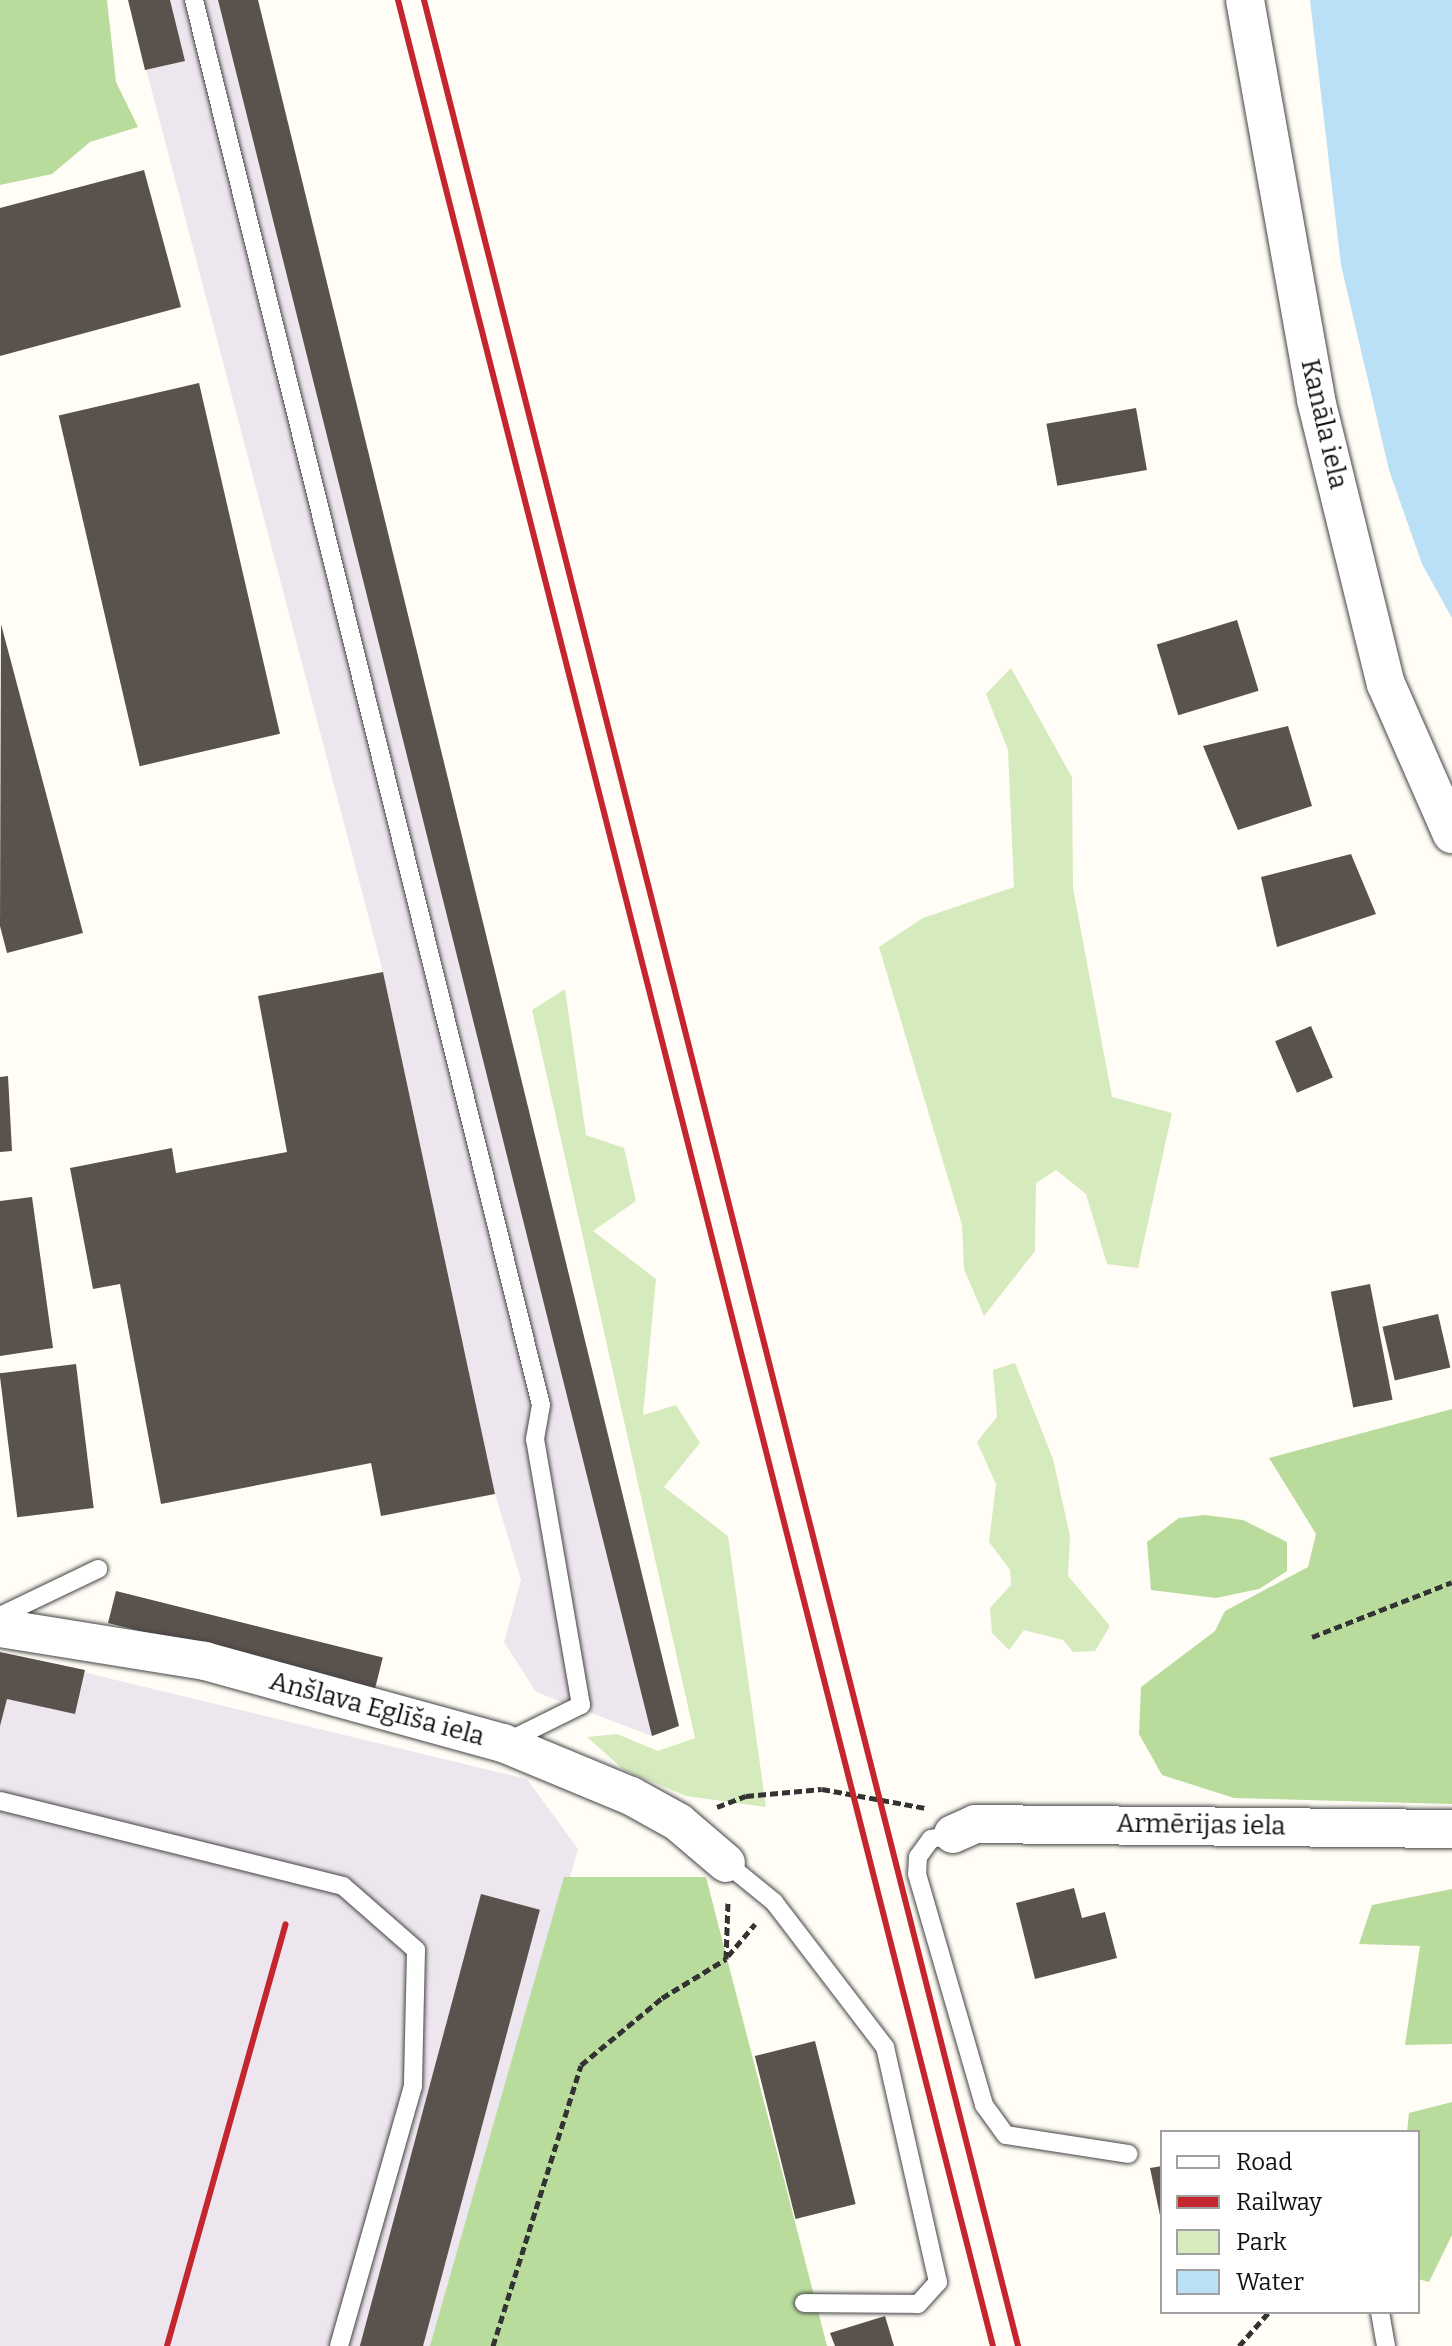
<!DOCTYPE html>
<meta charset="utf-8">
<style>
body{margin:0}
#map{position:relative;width:1452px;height:2346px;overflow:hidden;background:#fffdf5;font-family:Bitter,serif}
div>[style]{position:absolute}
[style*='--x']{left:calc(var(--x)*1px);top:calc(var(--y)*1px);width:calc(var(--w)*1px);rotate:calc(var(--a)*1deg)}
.industrial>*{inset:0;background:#eee6ef}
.green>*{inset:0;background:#d5ebbd}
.forest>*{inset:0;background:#b9dc9c}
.water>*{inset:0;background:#b9e0f7}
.building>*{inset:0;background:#5a524d;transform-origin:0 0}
.path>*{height:5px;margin-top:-2.5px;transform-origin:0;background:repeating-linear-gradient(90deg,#333 0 8px,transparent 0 12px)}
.roads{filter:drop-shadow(0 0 2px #444) drop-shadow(0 0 2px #444)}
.lane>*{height:18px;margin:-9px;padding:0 9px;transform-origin:9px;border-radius:9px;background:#fff}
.street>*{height:38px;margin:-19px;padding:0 19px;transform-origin:19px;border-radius:19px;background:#fff}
.rail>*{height:6px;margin:-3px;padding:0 3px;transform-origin:3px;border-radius:3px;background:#c4262e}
span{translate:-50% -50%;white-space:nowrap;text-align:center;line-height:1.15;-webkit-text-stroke:8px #fff;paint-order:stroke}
.street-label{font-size:26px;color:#111}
.legend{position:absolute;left:1160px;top:2130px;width:260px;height:184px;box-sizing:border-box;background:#fff;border:2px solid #a0a0a0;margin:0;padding:10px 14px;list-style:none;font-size:24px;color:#111}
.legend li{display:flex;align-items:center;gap:16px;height:40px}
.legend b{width:40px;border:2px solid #a0a0a0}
</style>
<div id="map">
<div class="industrial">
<div style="clip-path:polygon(128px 0,258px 0,679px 1726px,652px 1736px,536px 1692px,504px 1642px,521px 1580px,495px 1494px,383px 972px)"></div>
<div style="clip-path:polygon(0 1652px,527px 1779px,578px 1849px,438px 2346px,0 2346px)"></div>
</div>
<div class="green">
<div style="clip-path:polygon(1011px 668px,1072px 777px,1073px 888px,1112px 1097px,1172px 1113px,1138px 1268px,1107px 1264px,1086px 1194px,1056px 1170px,1036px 1183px,1035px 1251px,984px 1316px,964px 1269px,962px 1225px,879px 947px,923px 918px,1014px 887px,1008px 750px,986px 694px)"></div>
<div style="clip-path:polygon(565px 989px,586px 1135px,624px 1148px,636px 1201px,593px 1231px,656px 1279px,643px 1415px,676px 1405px,700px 1443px,664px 1487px,728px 1536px,766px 1807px,686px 1796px,624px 1770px,587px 1737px,617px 1734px,658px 1751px,695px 1738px,532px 1010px)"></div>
<div style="clip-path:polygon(1015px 1363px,1053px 1459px,1070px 1536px,1068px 1576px,1110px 1626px,1095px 1651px,1073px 1652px,1063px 1640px,1024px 1630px,1009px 1650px,992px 1633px,990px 1608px,1011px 1585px,1010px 1570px,989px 1542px,996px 1484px,977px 1442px,997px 1417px,993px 1370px)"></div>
</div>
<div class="forest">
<div style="clip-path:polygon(0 0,107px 0,116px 82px,138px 127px,90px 142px,52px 174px,0 185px)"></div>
<div style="clip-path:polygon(1452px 1409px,1452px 1804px,1234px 1798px,1162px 1775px,1139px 1734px,1141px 1687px,1215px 1631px,1225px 1611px,1308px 1567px,1316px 1534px,1269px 1458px)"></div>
<div style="clip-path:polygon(1205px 1515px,1243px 1520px,1287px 1542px,1287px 1571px,1259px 1589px,1216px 1598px,1151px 1590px,1147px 1542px,1179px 1518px)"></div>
<div style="clip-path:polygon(564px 1877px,706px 1877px,827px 2346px,430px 2346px)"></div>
<div style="clip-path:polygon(1452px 1889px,1452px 2044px,1405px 2045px,1420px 1946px,1359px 1944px,1372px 1905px)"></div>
<div style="clip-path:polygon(1452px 2102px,1452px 2235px,1429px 2282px,1418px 2279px,1418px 2132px,1407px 2132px,1409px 2113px)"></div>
</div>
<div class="water">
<div style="clip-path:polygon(1310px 0,1452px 0,1452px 618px,1422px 564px,1389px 470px,1341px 265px)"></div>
</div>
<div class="building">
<div style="clip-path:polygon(128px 0,170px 0,185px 61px,145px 70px)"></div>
<div style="clip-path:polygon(218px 0,258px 0,679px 1726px,652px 1736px)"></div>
<div style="clip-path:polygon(144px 170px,181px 307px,0 356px,0 208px)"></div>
<div style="left:199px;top:383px;width:360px;height:144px;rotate:77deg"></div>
<div style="left:1136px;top:408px;width:63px;height:91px;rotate:80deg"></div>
<div style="left:1237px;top:620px;width:74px;height:84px;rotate:73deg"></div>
<div style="clip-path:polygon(1px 624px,83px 933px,7px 953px,0 926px)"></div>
<div style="clip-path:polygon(1288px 726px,1312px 806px,1238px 830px,1203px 746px)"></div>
<div style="clip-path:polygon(1351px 854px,1376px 914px,1277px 947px,1261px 877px)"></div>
<div style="clip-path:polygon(383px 972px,495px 1494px,381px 1516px,371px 1463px,161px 1504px,120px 1284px,93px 1289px,70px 1168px,172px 1148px,176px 1173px,287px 1152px,258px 996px)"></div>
<div style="left:1311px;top:1026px;width:56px;height:39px;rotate:67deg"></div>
<div style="clip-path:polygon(8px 1076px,12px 1151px,0 1152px,0 1077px)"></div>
<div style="clip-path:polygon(32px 1197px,53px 1348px,0 1356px,0 1201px)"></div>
<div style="left:1370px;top:1284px;width:118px;height:40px;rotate:79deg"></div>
<div style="left:1438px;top:1314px;width:55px;height:57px;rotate:77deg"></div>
<div style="left:76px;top:1364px;width:145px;height:77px;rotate:83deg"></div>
<div style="left:116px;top:1591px;width:275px;height:33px;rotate:14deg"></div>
<div style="clip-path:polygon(0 1652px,85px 1670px,75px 1714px,7px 1699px,0 1726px)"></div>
<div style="clip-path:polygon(1074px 1888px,1082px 1918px,1105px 1912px,1117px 1958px,1035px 1979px,1016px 1903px)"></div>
<div style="left:481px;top:1894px;width:61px;height:469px;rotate:15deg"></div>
<div style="left:815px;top:2041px;width:168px;height:62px;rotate:76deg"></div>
<div style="clip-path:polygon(1162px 2166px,1162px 2220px,1161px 2220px,1150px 2168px)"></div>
<div style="clip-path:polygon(885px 2316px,894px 2346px,835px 2346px,830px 2333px)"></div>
</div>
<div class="path">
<div style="--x:1312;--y:1637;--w:150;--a:-21.4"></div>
<div style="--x:717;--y:1807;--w:31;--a:-21"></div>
<div style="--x:746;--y:1796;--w:76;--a:-5.3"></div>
<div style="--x:822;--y:1789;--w:106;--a:10.4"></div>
<div style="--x:728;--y:1956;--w:42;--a:-49.8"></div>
<div style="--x:493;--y:2346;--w:294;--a:-72.6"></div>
<div style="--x:581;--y:2065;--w:105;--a:-39.6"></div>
<div style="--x:662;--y:1998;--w:75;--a:-31.4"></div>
<div style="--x:726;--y:1959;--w:56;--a:-88"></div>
<div style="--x:1239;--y:2346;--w:45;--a:-48.6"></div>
</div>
<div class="roads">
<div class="lane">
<div style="--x:194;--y:0;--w:1447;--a:76.13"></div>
<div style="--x:541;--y:1405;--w:35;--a:100"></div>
<div style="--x:535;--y:1439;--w:270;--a:80.2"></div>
<div style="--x:581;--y:1705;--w:84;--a:153.7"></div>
<div style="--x:0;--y:1616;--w:109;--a:-25.6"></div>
<div style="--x:0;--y:1801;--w:353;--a:13.9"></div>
<div style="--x:343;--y:1886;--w:97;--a:41.2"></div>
<div style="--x:416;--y:1950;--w:136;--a:91.3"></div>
<div style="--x:413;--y:2086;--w:270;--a:105.9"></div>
<div style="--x:953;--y:1834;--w:23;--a:167"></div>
<div style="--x:931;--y:1839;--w:22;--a:126"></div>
<div style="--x:918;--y:1857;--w:17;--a:93"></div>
<div style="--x:917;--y:1874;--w:241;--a:73.8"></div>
<div style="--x:984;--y:2105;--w:37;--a:54"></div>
<div style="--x:1006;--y:2135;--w:124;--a:8.8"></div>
<div style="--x:726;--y:1863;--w:62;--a:39.1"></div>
<div style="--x:774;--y:1902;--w:183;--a:52.6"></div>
<div style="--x:885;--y:2047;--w:241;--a:77.3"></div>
<div style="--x:938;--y:2282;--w:30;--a:132"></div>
<div style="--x:918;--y:2304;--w:114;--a:-179.5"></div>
<div style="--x:1380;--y:2312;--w:35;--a:80"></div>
</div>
<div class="street">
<div style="--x:1245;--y:0;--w:406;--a:79.9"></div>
<div style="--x:1316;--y:400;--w:292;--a:76.2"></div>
<div style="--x:1386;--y:684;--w:164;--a:66.3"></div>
<div style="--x:0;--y:1628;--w:208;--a:9.1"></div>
<div style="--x:205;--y:1661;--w:309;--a:15.4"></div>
<div style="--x:503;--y:1743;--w:139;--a:22.5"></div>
<div style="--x:631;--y:1796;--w:54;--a:29"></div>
<div style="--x:678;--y:1822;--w:63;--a:40.5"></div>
<div style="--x:953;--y:1834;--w:24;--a:-24"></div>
<div style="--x:975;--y:1824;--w:477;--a:0.6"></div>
</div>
</div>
<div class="rail">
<div style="--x:398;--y:0;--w:2420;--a:75.77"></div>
<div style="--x:424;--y:0;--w:2420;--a:75.79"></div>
<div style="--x:167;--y:2346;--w:438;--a:-74.3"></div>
</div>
<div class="street-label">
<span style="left:1324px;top:424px;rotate:77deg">Kanāla iela</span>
<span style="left:377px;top:1709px;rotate:15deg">Anšlava Eglīša iela</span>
<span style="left:1201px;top:1825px;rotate:1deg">Armērijas iela</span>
</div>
<ul class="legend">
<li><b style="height:10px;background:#fff"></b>Road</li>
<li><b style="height:10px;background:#c4262e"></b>Railway</li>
<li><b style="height:22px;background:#d5ebbd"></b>Park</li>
<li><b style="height:22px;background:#b9e0f7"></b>Water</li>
</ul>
</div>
